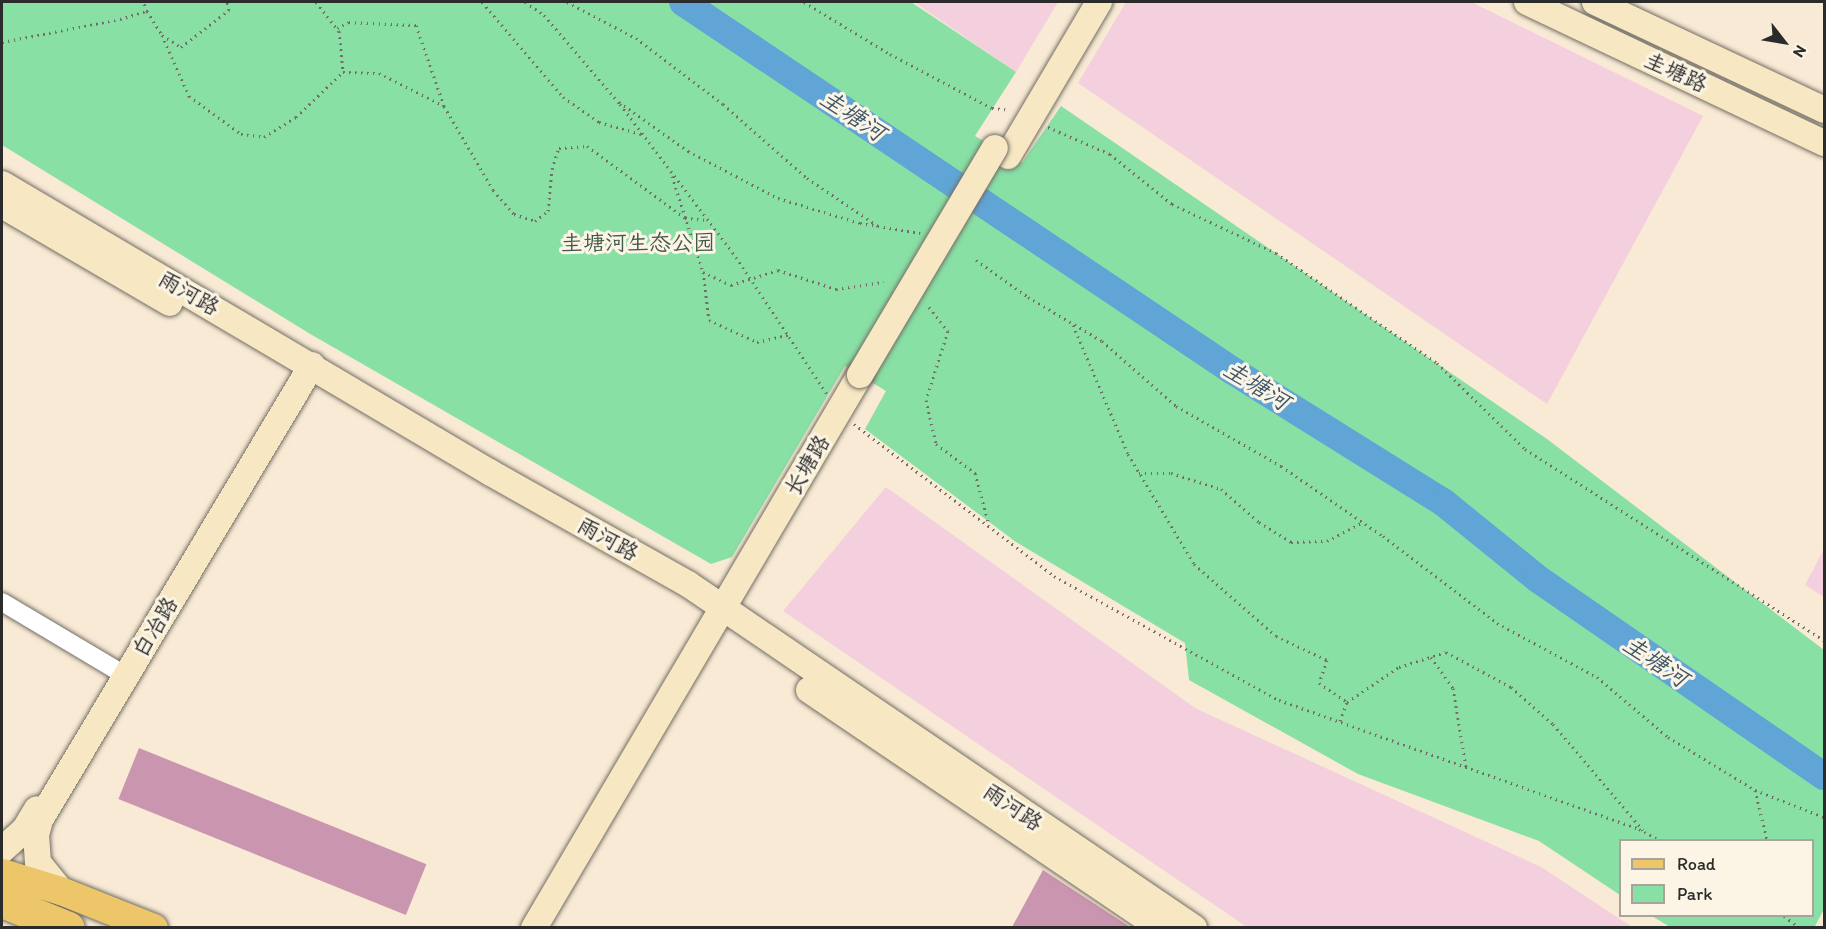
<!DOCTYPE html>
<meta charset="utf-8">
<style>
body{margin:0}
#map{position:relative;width:1826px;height:929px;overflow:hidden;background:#f8ead4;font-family:Itim,"LXGW WenKai TC",sans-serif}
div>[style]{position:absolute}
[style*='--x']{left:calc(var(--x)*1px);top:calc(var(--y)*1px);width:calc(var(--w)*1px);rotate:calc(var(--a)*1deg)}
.built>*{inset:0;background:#f4cfdd}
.green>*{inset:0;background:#88e0a5}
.river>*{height:28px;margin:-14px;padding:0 14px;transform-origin:14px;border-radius:14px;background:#60a5d6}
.building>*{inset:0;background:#ca95af;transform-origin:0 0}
.path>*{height:3px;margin-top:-1.5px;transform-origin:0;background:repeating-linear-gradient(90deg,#736e66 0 1.5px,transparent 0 6px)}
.roads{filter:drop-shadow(0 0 2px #736e66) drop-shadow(0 0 2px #736e66)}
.street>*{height:18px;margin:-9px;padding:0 9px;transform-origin:9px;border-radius:9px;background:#fff}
.secondary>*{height:26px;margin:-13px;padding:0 13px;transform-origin:13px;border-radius:13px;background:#f7e8c3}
.primary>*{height:28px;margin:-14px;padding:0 14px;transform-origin:14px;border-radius:14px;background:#ecc669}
.highway>*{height:33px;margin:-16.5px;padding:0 16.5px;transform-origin:16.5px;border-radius:16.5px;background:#ecc669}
.bridges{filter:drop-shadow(0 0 2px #736e66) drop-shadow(0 0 2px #736e66)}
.secondary-bridge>*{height:26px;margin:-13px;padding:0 13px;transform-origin:13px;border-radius:13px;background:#f7e8c3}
span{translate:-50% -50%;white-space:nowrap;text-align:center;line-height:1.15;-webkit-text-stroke:6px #fcf5e5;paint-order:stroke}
.street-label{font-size:22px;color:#2b2b2b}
.park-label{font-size:22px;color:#42584a}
.water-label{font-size:24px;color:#3e5667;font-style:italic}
.frame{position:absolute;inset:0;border:3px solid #2b2b2b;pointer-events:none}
.legend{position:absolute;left:1619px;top:839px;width:195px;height:78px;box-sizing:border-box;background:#fcf5e5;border:2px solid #a8a49b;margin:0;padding:8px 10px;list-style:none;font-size:18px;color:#2b2b2b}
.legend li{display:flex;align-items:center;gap:12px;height:30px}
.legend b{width:30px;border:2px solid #a8a49b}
.north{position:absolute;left:1754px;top:12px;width:60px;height:60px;-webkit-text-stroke:4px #fcf5e5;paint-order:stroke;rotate:121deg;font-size:16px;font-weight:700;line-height:24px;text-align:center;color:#2b2b2b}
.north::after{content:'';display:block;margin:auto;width:21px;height:27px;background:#2b2b2b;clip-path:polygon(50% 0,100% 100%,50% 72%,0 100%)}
</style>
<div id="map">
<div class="built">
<div style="clip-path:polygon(914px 2px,1058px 2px,1016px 72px)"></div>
<div style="clip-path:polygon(1126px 2px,1471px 2px,1703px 116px,1547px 404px,1078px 83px)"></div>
<div style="clip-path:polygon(886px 487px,1195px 708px,1541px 867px,1632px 927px,1247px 927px,783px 611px)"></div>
<div style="clip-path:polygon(1824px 549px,1824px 597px,1805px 585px)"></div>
</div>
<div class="green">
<div style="clip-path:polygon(2px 2px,911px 2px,1016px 72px,975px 136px,1022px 163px,1061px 106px,1547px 439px,1824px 650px,1824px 909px,1814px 928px,1670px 927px,1652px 916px,1812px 916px,1812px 840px,1620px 840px,1620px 895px,1539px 841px,1358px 774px,1189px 680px,1185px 643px,1016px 542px,865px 429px,886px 391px,845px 366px,732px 557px,711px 564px,312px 335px,2px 145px)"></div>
</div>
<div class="river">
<div style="--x:683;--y:2;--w:662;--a:33.86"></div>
<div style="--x:1233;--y:371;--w:248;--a:32"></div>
<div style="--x:1443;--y:502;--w:122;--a:39"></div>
<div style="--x:1538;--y:579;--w:347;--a:34.6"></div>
</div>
<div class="building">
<div style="left:139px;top:748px;width:310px;height:55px;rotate:22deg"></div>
<div style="clip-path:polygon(1043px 870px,1130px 927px,1012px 927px)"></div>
</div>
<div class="path">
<div style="--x:316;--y:2;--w:37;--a:52"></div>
<div style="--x:339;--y:31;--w:41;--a:84.4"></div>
<div style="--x:482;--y:2;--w:125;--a:49.5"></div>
<div style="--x:563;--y:97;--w:44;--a:34.8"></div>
<div style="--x:599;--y:122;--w:44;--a:15.9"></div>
<div style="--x:525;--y:2;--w:23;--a:34"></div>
<div style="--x:544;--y:15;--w:117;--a:49.5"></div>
<div style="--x:620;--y:104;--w:192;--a:52.8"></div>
<div style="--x:736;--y:257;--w:164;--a:56.4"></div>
<div style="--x:567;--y:2;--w:78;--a:27.6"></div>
<div style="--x:636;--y:38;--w:109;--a:37.2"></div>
<div style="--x:723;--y:104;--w:112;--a:41.4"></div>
<div style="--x:807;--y:178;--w:86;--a:34.1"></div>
<div style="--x:804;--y:2;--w:100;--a:31.2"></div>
<div style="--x:890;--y:54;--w:115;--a:27.9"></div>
<div style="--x:992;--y:108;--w:18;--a:6"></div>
<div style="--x:147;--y:11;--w:28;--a:58"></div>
<div style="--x:162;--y:35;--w:22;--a:32"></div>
<div style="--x:181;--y:47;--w:61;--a:-37.6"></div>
<div style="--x:229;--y:10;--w:8;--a:-104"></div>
<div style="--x:162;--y:35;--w:67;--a:66.1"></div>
<div style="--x:189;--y:96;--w:64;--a:36.2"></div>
<div style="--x:241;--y:134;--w:23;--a:7"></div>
<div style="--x:264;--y:137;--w:38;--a:-32"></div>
<div style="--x:296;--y:117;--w:65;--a:-43.8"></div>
<div style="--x:343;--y:72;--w:36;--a:2"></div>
<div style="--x:379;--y:73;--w:73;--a:26.9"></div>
<div style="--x:444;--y:106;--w:86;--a:-109.1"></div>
<div style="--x:416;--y:25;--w:67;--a:-177.4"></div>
<div style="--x:349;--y:22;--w:13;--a:153"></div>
<div style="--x:2;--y:42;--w:120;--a:-11"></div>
<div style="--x:120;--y:19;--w:28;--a:-17"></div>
<div style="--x:147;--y:11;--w:10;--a:-114"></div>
<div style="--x:619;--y:102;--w:85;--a:35.4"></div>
<div style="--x:688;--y:151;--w:102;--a:27.6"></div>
<div style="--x:778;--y:198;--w:86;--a:17"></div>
<div style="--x:860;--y:223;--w:61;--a:9.5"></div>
<div style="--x:444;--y:106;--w:97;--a:59.7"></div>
<div style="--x:493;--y:190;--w:32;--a:49"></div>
<div style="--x:514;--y:214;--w:22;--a:18"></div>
<div style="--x:535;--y:221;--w:16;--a:-38"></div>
<div style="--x:548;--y:211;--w:42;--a:-84.6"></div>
<div style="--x:552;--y:169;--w:22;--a:-72"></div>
<div style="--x:559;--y:148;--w:28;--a:-4"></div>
<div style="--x:587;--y:146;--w:122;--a:36.3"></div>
<div style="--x:685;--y:218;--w:22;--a:5"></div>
<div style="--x:1048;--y:127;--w:68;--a:23.5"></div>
<div style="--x:1110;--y:154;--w:80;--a:38.9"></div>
<div style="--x:1172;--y:204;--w:115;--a:25.2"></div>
<div style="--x:1276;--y:253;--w:195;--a:34.3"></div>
<div style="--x:1437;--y:363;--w:123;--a:44.3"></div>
<div style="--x:1525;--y:449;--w:355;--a:32.6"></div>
<div style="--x:672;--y:176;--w:101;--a:72.1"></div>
<div style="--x:703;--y:272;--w:48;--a:82.9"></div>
<div style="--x:709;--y:320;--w:53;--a:24.6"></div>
<div style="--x:757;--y:342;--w:32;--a:-13"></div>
<div style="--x:976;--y:260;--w:64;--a:35.4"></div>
<div style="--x:1028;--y:297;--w:86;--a:30.7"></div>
<div style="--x:1102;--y:341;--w:98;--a:41.3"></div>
<div style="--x:1176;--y:406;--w:121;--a:29.7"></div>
<div style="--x:1281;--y:466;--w:124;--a:34.5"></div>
<div style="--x:1383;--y:536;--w:143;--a:37.3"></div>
<div style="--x:1497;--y:623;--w:114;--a:28.4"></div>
<div style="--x:1597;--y:677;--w:93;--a:40.2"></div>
<div style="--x:1668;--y:737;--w:102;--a:31.3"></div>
<div style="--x:1755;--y:790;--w:74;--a:21.4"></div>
<div style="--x:703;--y:272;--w:31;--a:25"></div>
<div style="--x:731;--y:285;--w:49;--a:-17.7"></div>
<div style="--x:778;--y:270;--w:61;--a:18.1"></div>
<div style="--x:836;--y:289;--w:48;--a:-8.5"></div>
<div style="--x:929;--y:307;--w:31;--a:52"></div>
<div style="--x:948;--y:331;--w:72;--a:107.7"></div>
<div style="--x:926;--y:400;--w:45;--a:77.2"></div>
<div style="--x:936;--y:444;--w:49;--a:36.6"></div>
<div style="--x:975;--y:473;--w:54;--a:74.9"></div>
<div style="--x:1073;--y:325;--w:140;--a:66.9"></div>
<div style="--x:1128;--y:454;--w:128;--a:59"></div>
<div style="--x:1194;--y:564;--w:109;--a:41.3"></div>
<div style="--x:1276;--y:636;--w:56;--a:25.2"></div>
<div style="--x:1327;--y:660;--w:24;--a:109"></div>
<div style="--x:1319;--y:683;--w:34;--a:34"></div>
<div style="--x:1347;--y:702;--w:63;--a:-33.9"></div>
<div style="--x:1399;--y:667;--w:49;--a:-17.7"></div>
<div style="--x:1446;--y:652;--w:74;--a:28.3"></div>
<div style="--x:1511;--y:687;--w:56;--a:41.4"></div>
<div style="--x:1553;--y:724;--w:139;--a:49.7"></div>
<div style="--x:854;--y:424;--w:251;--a:37.2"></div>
<div style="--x:1054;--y:576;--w:257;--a:28.9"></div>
<div style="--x:1279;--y:700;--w:382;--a:19.7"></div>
<div style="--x:1639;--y:829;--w:24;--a:28"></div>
<div style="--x:1139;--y:473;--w:32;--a:0"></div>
<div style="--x:1171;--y:473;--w:52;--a:17.7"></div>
<div style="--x:1221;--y:489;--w:50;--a:41"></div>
<div style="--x:1259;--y:522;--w:38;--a:32"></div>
<div style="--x:1291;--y:542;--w:36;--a:-2"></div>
<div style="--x:1327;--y:541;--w:41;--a:-27.8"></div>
<div style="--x:1431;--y:657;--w:38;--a:55"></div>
<div style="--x:1453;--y:688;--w:80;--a:80.7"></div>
<div style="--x:1340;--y:721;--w:20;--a:-70"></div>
<div style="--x:1755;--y:790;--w:51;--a:76.5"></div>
<div style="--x:1784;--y:916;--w:20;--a:37"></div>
</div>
<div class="roads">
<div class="street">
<div style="--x:2;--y:602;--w:144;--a:30.8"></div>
</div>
<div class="secondary">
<div style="--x:1527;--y:2;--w:329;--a:25.4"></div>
<div style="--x:1595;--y:2;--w:253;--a:25.2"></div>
<div style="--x:1008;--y:156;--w:179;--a:-59.4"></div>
<div style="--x:2;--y:184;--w:568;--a:30.58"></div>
<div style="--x:491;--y:473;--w:226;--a:29.4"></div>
<div style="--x:688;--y:584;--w:612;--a:34.21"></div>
<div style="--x:2;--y:205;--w:194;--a:30.3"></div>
<div style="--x:809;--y:690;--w:424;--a:34.1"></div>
<div style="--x:2;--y:850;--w:31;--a:-42"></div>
<div style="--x:25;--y:829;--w:23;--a:-59"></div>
<div style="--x:61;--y:891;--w:36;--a:-129"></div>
<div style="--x:38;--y:863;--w:28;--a:-94"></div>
<div style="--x:36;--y:835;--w:16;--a:-75"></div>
<div style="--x:40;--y:820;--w:530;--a:-59.13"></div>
<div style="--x:534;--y:928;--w:642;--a:-59.48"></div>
</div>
<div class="primary">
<div style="--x:2;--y:873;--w:62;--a:17"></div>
<div style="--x:61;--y:891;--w:100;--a:21.7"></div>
</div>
<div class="highway">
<div style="--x:2;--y:901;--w:71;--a:22.2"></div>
</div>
</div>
<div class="bridges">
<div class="secondary-bridge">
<div style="--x:860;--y:375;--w:264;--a:-59.3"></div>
</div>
</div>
<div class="street-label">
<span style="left:1676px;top:72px;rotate:25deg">圭塘路</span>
<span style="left:189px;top:293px;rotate:30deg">雨河路</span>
<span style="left:807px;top:465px;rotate:-59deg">长塘路</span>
<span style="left:608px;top:539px;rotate:29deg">雨河路</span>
<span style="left:155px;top:627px;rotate:-59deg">白冶路</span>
<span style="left:1013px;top:807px;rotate:34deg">雨河路</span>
</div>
<div class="park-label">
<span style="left:638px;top:243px">圭塘河生态公园</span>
</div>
<div class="water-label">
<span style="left:853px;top:115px;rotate:34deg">圭塘河</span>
<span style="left:1257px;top:385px;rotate:32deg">圭塘河</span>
<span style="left:1656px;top:661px;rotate:34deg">圭塘河</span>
</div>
<div class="frame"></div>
<ul class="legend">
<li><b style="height:8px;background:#ecc669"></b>Road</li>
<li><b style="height:16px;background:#88e0a5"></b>Park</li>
</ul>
<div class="north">N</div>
</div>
